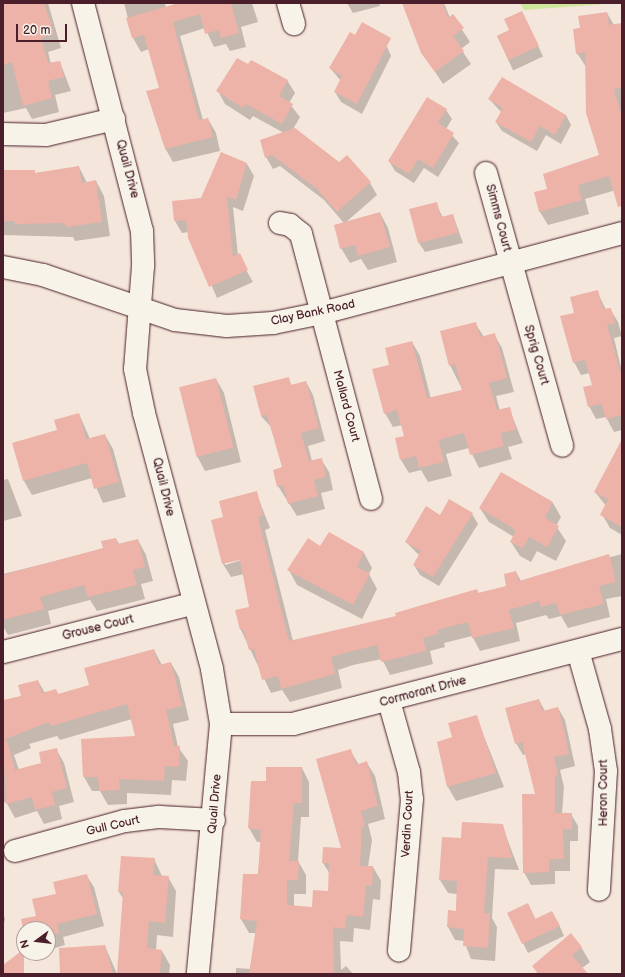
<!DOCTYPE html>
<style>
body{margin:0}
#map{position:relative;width:625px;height:977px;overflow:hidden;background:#f5e6db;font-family:"Balsamiq Sans",sans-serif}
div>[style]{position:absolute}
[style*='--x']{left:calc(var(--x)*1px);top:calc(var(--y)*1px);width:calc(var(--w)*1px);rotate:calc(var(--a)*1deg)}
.green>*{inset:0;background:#cfe79d}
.shadow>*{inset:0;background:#0003;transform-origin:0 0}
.building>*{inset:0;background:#edb2a8;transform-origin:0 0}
.roads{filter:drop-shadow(0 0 1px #4a1f2b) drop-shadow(0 0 1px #4a1f2b)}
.minor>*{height:22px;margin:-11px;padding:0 11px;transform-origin:11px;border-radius:11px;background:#f7f3e8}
span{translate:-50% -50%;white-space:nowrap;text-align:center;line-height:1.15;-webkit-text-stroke:4px #f7f3e8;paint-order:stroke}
.street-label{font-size:12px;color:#4a1f2b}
.frame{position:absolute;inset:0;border:4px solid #4a1f2b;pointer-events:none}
.north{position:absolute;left:16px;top:921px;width:40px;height:40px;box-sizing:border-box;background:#f7f3e8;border:1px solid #b29e9c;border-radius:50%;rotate:255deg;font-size:11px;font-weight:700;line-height:16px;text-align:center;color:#4a1f2b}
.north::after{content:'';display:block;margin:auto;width:14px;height:18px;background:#4a1f2b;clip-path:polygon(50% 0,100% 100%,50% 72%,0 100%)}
.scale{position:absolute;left:16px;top:24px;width:51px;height:18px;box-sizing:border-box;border:2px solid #4a1f2b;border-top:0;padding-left:5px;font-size:12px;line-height:14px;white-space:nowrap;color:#4a1f2b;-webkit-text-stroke:3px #f7f3e8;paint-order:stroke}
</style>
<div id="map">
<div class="green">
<div style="clip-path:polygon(520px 3px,620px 3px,524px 10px)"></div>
</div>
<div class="shadow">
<div style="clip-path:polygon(3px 3px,48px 3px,61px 48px,48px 52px,51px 64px,60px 62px,71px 91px,55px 95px,59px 112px,32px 119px,26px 108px,3px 113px)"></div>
<div style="clip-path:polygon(124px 3px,165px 3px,166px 8px,185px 3px,252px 3px,258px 22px,241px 27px,246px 47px,230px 51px,226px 44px,214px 47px,205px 28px,180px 36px,203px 120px,208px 119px,216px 133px,220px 151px,173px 162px,165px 148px,160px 88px,149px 49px,141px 52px,133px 38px)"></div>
<div style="clip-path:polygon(347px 3px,379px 3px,380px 6px,353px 13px)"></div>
<div style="clip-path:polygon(403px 3px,444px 3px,450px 18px,453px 16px,470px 42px,461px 49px,471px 64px,443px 84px,422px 52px)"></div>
<div style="clip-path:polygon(607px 13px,614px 25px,622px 24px,622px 198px,616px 190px,585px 199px,589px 214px,548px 225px,540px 212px,548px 189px,600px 156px,586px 67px,577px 53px,581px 28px)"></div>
<div style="left:527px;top:22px;width:38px;height:33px;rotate:65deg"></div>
<div style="clip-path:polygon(382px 35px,391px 56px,362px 114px,341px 102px,335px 92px,341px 81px,330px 68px,355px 37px)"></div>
<div style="clip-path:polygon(249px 66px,287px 80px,295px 93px,289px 103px,300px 117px,292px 131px,339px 163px,347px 156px,370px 183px,377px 195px,345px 223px,380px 213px,388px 228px,397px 262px,368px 270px,361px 259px,350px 263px,341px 248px,344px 223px,324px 200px,280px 166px,273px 169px,266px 157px,284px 133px,253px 116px,250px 120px,225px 104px,218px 91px)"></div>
<div style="clip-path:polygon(489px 99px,566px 115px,571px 125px,561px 144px,546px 135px,537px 151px,502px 131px,496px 122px,502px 113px)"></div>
<div style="clip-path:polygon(446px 110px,452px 119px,446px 129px,459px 143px,438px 177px,424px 168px,414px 183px,395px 171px,389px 161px)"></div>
<div style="clip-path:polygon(222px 153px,247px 164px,254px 176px,243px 211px,233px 207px,238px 256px,253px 282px,217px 298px,188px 232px,182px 233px,175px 221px,174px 202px,201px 199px)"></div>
<div style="clip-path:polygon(79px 167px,87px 183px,96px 181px,104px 196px,110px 236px,75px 241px,73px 237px,3px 235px,3px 171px,36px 173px)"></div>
<div style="clip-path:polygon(436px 203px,443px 218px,453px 215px,463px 243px,425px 252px,419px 243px)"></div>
<div style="clip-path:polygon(597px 291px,606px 310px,610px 309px,618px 322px,622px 336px,614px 338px,622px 372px,622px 430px,614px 432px,606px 417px,596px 419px,589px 406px,593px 386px,590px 373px,581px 375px,574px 362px,575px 313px)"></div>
<div style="clip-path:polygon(475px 323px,484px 337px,494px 334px,502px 348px,514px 392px,496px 396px,500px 411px,509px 408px,523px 443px,508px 447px,512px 459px,479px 468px,469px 448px,446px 454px,452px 476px,428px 482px,421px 470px,409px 473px,401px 460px,405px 436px,402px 425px,393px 427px,385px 413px,390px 365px,412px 342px,420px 356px,431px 399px,463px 391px,450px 365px)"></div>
<div style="clip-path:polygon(288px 378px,292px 386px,306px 382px,313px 395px,325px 441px,308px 446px,312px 461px,321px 459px,329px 472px,333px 490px,321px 493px,325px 509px,297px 516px,278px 486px,283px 468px,272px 428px,261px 416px)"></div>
<div style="clip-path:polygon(216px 379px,224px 393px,241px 462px,205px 471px,197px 456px)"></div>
<div style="clip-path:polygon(79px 414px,90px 439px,105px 435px,113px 449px,126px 497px,103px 503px,92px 478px,32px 495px,24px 481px,13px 444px,58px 430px)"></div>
<div style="clip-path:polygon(622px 461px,622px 535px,610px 528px,603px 516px,606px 506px,595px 492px)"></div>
<div style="clip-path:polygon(8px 479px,22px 516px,3px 521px,3px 480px)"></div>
<div style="clip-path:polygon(evenodd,256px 492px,270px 528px,265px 530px,293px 641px,397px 617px,477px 590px,479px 594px,508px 586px,516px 572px,521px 581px,622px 554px,622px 596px,606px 599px,610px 617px,568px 628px,561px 616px,549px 619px,546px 615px,516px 623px,520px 641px,480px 651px,472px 636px,444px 643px,445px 647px,430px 651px,433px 664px,390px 675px,382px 659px,353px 665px,338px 670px,342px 688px,290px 702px,282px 690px,271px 693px,241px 630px,251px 608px,244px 574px,231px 577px,223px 564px,212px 521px,225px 518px,256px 492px,245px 558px,245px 559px,225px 565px,225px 562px,245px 558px)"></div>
<div style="clip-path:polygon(553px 503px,561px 517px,556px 526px,566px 541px,556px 561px,537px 551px,531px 562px,520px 556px,511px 542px,514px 537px,489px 522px,480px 508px)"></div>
<div style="clip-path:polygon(472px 514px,478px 524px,439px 586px,420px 575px,414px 565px,420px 556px,406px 542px,440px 516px)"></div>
<div style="clip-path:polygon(330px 533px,364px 553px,372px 568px,369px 574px,377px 589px,362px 619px,297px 585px,289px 570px,321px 548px)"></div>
<div style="clip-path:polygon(116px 539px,120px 545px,138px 540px,146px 555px,153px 581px,141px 584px,145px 599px,97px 611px,90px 600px,48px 611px,51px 624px,8px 635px,3px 626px,3px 574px,104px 549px)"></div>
<div style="clip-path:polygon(154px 650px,162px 665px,171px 663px,179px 677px,189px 720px,173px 724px,178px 747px,188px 761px,186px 781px,172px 780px,171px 795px,127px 793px,127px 804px,108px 805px,100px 791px,92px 791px,84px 777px,136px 737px,132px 719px,60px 740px,57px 736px,29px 744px,31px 748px,14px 755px,19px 770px,42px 764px,56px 749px,64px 763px,74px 802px,59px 806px,62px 819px,44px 824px,37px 811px,15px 818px,6px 802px,3px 803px,3px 701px,22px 696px,38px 681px,45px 693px,56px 690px,59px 695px,91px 686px)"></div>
<div style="clip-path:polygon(539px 700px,545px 711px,558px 708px,565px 720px,575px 766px,560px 770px,564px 787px,562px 814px,571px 814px,578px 826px,578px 841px,570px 841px,570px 871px,555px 871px,555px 884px,531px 885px,524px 872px,536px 795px,526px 754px,523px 755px,516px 743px)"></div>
<div style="clip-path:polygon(476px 716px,504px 787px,456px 801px,448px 787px,438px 742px,453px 738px)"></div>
<div style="clip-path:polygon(350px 750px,359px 765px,367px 763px,375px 776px,385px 819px,368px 824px,372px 840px,368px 867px,373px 867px,381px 881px,380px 900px,373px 899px,370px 930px,354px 928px,353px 942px,340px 941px,341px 970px,346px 966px,353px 974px,236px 974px,236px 968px,250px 969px,256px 933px,249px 933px,241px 919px,244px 875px,258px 875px,261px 842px,257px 842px,249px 828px,267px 782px,302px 768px,309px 782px,309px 817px,301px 817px,298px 861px,306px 875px,306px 894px,294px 894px,294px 907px,313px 908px,329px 892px,330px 874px,323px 863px,343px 849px)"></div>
<div style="clip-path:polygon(502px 825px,519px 870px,495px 869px,492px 918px,497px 927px,495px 961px,471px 959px,464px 941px,455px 940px,448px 927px,449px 911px,456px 912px,457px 894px,448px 893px,440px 880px,462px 839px)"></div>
<div style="clip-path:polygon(154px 859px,162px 876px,168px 877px,176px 891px,173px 937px,157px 935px,156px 950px,162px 951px,170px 965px,169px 974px,118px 974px,124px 900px,119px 892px)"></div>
<div style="clip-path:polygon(86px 875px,94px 887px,104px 926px,63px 937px,65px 945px,48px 950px,48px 929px,24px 929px,57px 894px)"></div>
<div style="clip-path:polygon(528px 904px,536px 920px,558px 922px,564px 936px,528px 953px,508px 913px)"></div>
<div style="clip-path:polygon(3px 915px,5px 918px,3px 930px)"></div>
<div style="clip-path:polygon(105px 946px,117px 974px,61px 974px)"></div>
<div style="clip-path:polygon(581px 947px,590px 962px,582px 968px,586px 974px,538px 974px,533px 966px)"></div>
</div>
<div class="building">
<div style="clip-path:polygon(3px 3px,44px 3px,54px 34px,41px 38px,48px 63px,60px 61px,64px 77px,48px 81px,52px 98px,23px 106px,12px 62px,3px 65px)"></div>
<div style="clip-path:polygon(179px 3px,231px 3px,239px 33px,221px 38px,219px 30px,205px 34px,200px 14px,173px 22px,199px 120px,208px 118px,213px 137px,165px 149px,146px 91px,159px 88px,144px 35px,132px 38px,126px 18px)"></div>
<div style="clip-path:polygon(402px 3px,443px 3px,448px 18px,453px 14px,464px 28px,453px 36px,464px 51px,435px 72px,421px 53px)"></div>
<div style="clip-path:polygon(522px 11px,539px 46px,509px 60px,497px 36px,509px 30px,504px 19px)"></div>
<div style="clip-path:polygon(607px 12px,609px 25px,622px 23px,622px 88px,614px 89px,622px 117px,622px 206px,618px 207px,609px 176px,578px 185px,582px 200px,539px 212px,534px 192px,547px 189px,543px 174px,599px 155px,586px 113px,585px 52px,576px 54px,573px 29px,580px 28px,578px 16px)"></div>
<div style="clip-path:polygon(362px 22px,391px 38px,357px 104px,334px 92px,342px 76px,329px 68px,350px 32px,355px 35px)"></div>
<div style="clip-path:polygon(237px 58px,248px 64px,251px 60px,288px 80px,279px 96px,293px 104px,282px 124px,246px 104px,243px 108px,216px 91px)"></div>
<div style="clip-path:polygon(502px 77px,566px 115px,555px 135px,540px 126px,531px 142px,495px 122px,503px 108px,488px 99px)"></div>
<div style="clip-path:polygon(427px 97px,447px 109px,438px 123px,454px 133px,433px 168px,418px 159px,409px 174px,388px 161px)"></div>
<div style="clip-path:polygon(295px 128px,339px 162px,347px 155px,371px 182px,337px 212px,316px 188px,272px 155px,265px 158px,260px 140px)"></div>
<div style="clip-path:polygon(221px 152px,247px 163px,236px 200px,227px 196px,233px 257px,240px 253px,248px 270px,209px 287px,188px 238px,186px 220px,174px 221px,172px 201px,201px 198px)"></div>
<div style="clip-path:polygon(79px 166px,82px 183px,96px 180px,102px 222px,66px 227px,65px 223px,15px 224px,15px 221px,3px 221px,3px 170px,35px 170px,35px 173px)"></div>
<div style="clip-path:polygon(437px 202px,441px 217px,453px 214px,458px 233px,418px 243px,409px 209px)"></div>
<div style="clip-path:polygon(380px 212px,390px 247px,358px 256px,355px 245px,340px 249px,334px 225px)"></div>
<div style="clip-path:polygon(598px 290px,603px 309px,611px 308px,615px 323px,607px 325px,622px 377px,622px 415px,606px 419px,602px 404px,588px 407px,583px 387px,592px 385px,585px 359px,573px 363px,560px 316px,574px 313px,570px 297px)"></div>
<div style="clip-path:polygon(476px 322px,480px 337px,495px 333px,507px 378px,489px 383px,497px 410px,510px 407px,516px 430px,501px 433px,504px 446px,470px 455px,464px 433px,439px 440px,444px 462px,419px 468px,416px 456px,400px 460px,395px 438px,404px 436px,397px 410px,384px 414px,372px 369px,389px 365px,385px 348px,412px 341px,427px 398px,462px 390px,455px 364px,449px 366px,440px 331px)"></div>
<div style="clip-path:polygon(289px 377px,291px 385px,306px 381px,319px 428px,301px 433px,309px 461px,322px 458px,326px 477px,314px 480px,318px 496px,288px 504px,283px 485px,277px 487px,273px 470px,282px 467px,267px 415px,261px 416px,253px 386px)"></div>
<div style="left:216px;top:378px;width:72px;height:38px;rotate:76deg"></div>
<div style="clip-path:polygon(79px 413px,86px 439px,105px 434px,119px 482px,94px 489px,87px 463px,23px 481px,12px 443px,57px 430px,54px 420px)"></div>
<div style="clip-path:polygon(622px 439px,622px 527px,600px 515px,608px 499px,594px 492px)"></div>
<div style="clip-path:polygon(501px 472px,553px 502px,545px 518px,559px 526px,547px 547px,529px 537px,523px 548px,510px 542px,516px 530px,479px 508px)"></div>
<div style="clip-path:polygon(257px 491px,263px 515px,258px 517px,289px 641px,396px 616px,395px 613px,477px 589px,478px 593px,506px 586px,504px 574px,516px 571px,519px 581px,609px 554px,616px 582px,599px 586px,604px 604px,560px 615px,556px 603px,541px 607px,539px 601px,509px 610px,514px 628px,472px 638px,468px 622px,437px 630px,438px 634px,423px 638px,426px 651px,381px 662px,377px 645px,345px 653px,331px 657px,335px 674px,281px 689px,278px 676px,262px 680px,254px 649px,249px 650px,243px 629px,240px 630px,235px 610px,249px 607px,240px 560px,222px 564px,211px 520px,223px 517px,219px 501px)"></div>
<div style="clip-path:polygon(449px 499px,473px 513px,433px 577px,413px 565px,421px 551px,405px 542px,426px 506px,440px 515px)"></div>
<div style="clip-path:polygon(329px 532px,364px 552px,357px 567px,370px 574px,353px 605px,287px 570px,308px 538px,320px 546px)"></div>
<div style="clip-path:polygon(116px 538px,118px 544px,138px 539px,145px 567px,133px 570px,137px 585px,88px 597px,84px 585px,40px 597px,44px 609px,3px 620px,3px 575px,103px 548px,101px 541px)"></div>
<div style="clip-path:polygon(154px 649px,159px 665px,171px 662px,182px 706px,166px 710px,174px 746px,180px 746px,179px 767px,165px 766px,164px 781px,119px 779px,120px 790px,99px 791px,98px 777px,83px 777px,81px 739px,135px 736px,127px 704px,51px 726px,49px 722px,3px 740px,3px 700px,21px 696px,18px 685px,38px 680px,42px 693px,56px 689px,58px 694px,89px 685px,84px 668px)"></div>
<div style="clip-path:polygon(539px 699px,543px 711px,558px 707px,564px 730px,569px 754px,554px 757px,558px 775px,555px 776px,555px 813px,572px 813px,572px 829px,563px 829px,564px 859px,549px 859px,549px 872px,523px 873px,522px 794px,535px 794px,522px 742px,515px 744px,505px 708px)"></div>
<div style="clip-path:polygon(477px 715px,496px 773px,447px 787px,437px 742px,452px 737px,448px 723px)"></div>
<div style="clip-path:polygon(3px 740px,7px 740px,15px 770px,41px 763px,39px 752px,57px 748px,67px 788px,52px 792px,55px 805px,35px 810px,32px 797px,6px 804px)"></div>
<div style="clip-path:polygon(351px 749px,356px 765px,367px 761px,378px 806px,361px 811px,365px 826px,362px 827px,360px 866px,373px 866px,372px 886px,366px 886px,363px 917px,347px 915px,345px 929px,333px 927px,334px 974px,249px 974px,257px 921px,240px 919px,243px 874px,258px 874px,261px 830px,248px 828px,251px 781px,266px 781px,266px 767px,302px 767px,302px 803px,294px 803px,289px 861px,299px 861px,298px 880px,287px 880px,287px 905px,312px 907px,313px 890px,328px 891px,329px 863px,322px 863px,323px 847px,341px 848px,316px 759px)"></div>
<div style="clip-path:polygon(462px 822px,503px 824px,512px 858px,488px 857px,484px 913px,490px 913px,488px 948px,463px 946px,464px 929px,447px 927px,448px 910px,456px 911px,457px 881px,439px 880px,442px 837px,461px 838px)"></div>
<div style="clip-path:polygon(121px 856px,155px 858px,153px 875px,169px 876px,165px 923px,149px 921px,147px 948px,162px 950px,160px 973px,117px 974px,123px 892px,118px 892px)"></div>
<div style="clip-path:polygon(87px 874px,97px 914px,57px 924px,59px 933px,48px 936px,48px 929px,24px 929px,24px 933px,21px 919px,36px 916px,32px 899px,56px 894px,53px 882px)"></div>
<div style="clip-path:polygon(528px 903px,535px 919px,552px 911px,560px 926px,522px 944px,507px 913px)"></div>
<div style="clip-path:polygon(571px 933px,582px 947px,572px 955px,588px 974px,539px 974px,532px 966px)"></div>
<div style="clip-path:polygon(105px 945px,113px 974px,60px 974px,59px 948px)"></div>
<div style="clip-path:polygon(24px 949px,24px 974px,3px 974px,3px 965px)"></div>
</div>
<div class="roads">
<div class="minor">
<div style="--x:83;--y:3;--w:236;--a:75.5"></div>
<div style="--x:142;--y:231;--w:35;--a:88"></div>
<div style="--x:143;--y:266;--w:103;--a:94.4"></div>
<div style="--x:135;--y:369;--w:45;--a:78.4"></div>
<div style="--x:144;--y:413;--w:265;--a:75.1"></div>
<div style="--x:212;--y:669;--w:56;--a:80.7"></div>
<div style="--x:221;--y:724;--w:251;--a:95.3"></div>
<div style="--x:288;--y:3;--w:22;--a:74"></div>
<div style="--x:3;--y:134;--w:43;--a:1.3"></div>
<div style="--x:46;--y:135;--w:70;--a:-13.2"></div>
<div style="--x:486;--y:173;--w:283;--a:74.4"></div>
<div style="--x:280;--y:223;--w:10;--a:11"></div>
<div style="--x:290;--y:225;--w:14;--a:39"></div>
<div style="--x:301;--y:234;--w:274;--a:75.2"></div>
<div style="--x:3;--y:267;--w:41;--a:11.3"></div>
<div style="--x:43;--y:275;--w:139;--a:18.8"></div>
<div style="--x:175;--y:320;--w:52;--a:6.6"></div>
<div style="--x:227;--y:326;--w:46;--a:-3.7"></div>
<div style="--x:273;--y:323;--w:50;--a:-11.5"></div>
<div style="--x:322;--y:313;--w:310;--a:-14.9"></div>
<div style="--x:578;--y:651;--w:81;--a:74.2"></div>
<div style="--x:600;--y:729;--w:42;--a:81.9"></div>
<div style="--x:606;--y:771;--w:119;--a:93.4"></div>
<div style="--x:3;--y:652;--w:195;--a:-14.3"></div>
<div style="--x:389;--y:701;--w:74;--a:74.3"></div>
<div style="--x:409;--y:772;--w:27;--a:84"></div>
<div style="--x:412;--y:799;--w:152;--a:94.9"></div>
<div style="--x:221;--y:724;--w:72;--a:0"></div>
<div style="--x:293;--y:724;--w:340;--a:-14.5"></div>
<div style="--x:15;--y:851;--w:114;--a:-15.3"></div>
<div style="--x:125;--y:821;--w:35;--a:-7"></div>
<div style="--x:160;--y:817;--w:54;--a:3.2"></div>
</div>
</div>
<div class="street-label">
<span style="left:127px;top:169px;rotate:75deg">Quail Drive</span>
<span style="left:498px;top:218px;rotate:75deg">Simms Court</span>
<span style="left:313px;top:313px;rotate:-12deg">Clay Bank Road</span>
<span style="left:536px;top:355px;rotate:74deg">Sprig Court</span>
<span style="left:346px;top:406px;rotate:75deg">Mallard Court</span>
<span style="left:163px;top:487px;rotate:76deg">Quail Drive</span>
<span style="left:98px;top:628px;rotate:-14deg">Grouse Court</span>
<span style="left:423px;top:692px;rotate:-15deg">Cormorant Drive</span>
<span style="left:604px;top:793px;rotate:-90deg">Heron Court</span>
<span style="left:215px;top:804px;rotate:-85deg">Quail Drive</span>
<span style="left:408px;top:824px;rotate:-87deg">Verdin Court</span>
<span style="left:113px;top:826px;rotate:-13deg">Gull Court</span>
</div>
<div class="frame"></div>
<div class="north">N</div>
<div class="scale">20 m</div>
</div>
